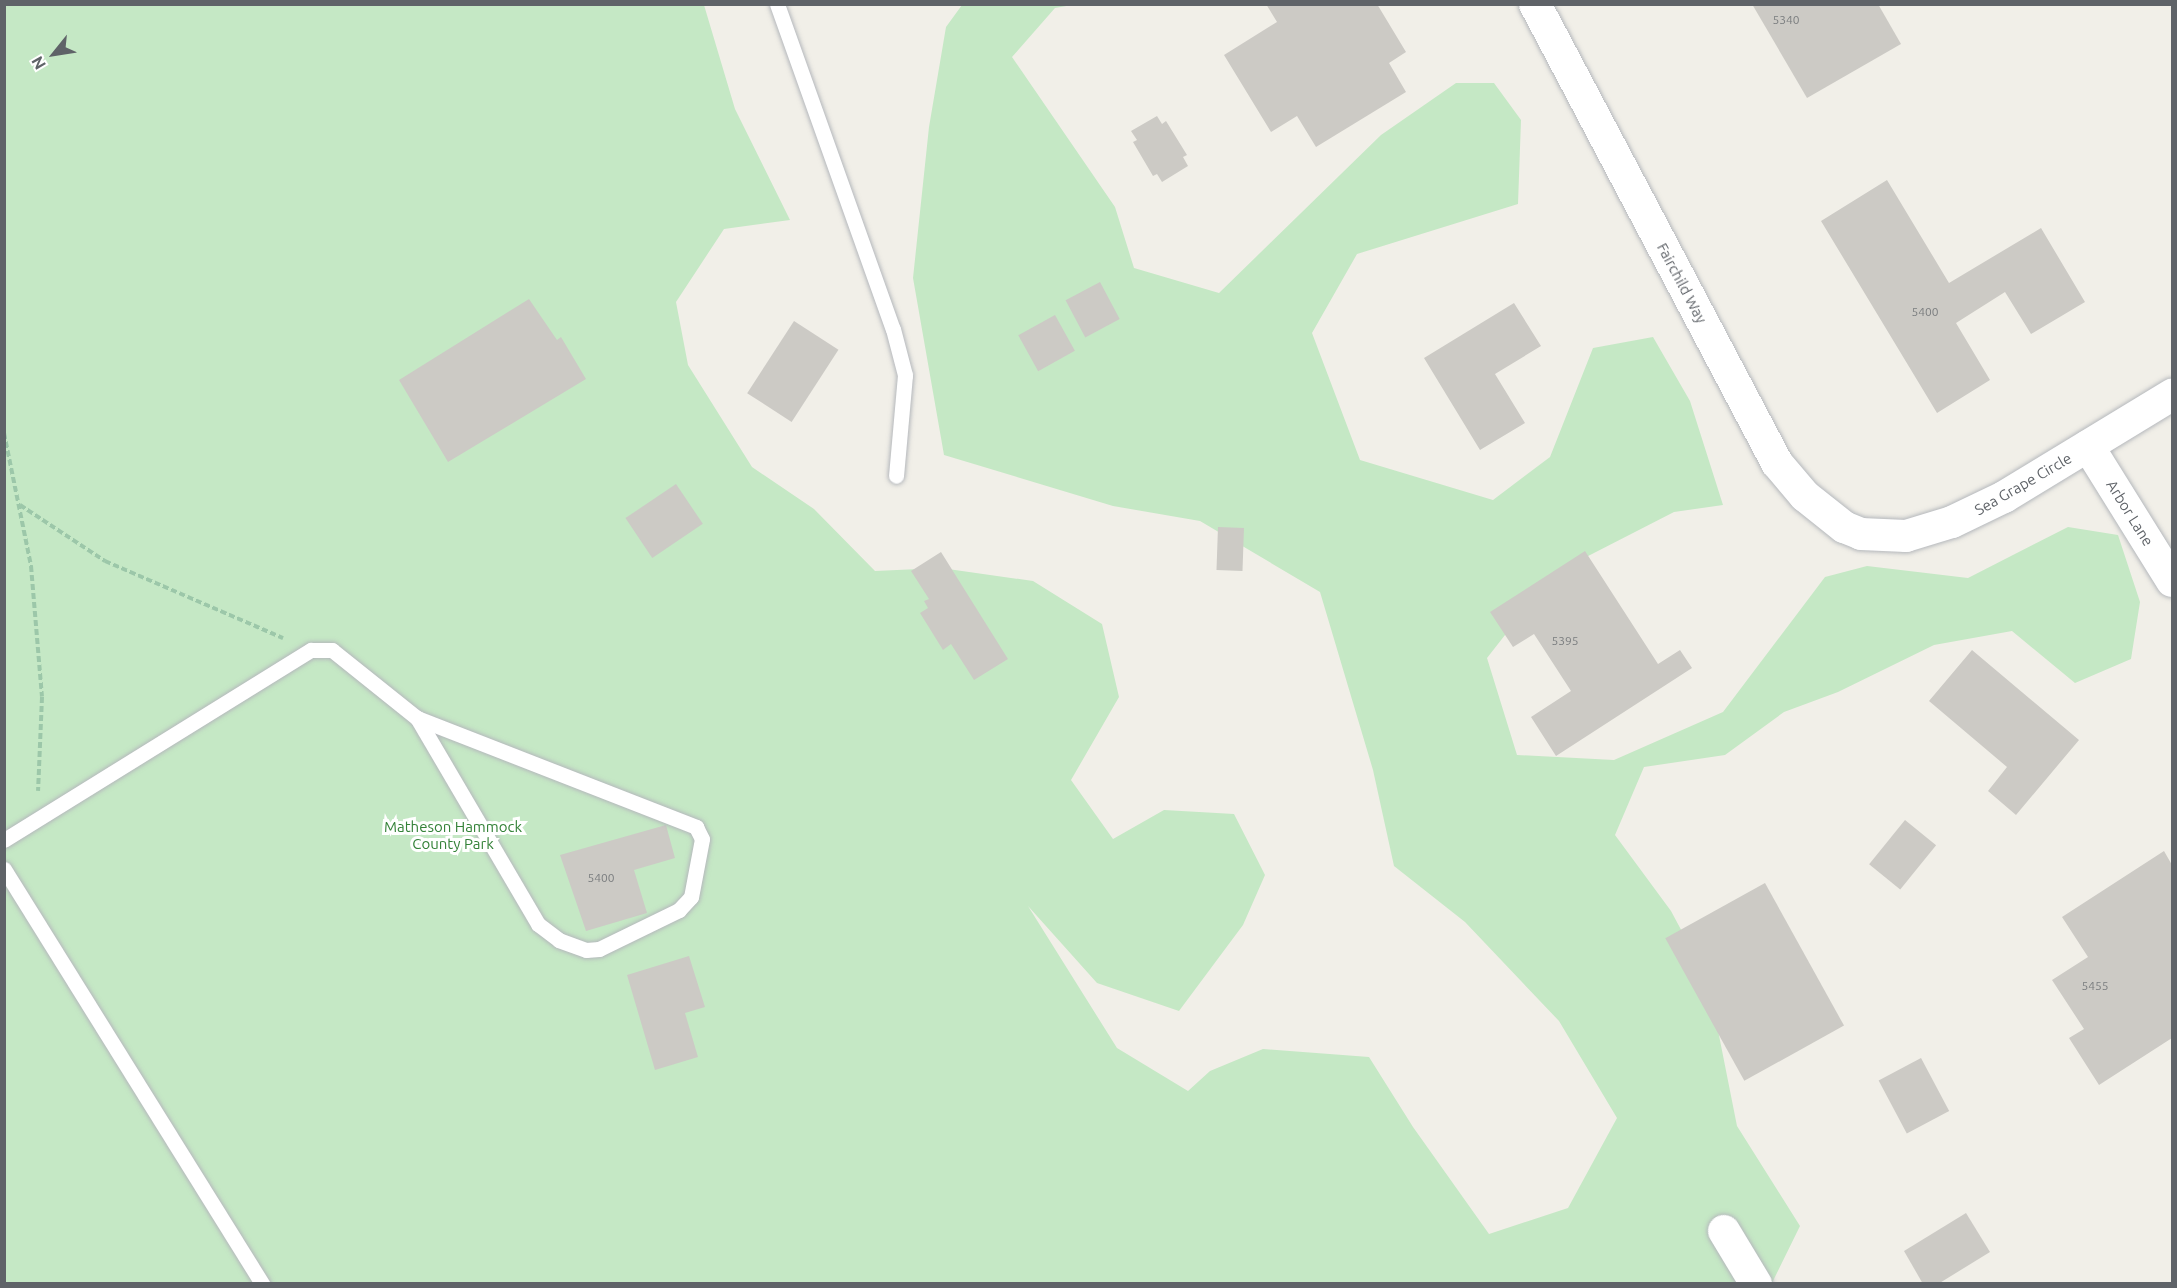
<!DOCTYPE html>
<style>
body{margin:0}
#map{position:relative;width:2177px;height:1288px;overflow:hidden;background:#f1efe8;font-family:Ubuntu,sans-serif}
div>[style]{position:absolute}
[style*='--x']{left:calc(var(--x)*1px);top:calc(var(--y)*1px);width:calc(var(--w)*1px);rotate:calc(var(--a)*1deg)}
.green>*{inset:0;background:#c5e8c5}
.building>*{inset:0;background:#cccac5;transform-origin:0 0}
.path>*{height:4px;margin-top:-2px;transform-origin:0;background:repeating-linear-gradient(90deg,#9cc7a9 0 6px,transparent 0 9px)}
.roads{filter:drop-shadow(0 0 2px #b5b8bc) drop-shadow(0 0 2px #b5b8bc)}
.service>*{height:15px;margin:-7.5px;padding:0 7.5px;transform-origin:7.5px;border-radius:7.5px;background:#fff}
.minor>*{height:32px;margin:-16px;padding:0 16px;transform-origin:16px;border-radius:16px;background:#fff}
span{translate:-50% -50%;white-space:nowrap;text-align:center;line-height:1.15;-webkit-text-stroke:6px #fff;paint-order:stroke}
.number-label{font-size:12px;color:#7a7d7f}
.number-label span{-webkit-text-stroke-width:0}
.street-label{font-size:15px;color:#5f6368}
.park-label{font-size:15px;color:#348238}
.frame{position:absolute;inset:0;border:6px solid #5f6368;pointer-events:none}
.north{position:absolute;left:24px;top:24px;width:60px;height:60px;-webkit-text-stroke:4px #fff;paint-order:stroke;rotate:240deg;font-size:16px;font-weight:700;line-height:24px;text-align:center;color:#5f6368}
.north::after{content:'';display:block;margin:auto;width:21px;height:27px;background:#5f6368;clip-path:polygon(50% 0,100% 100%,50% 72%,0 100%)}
</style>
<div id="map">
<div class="green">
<div style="clip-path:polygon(4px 5px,704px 5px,735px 109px,790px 220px,724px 229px,676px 302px,688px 365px,752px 467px,814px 509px,875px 571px,941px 568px,1033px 581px,1102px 624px,1119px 697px,1071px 780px,1113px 839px,1164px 810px,1234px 814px,1265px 875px,1243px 925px,1179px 1011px,1097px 983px,1028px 906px,1117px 1048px,1188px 1091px,1210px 1071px,1263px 1049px,1369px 1057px,1413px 1127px,1489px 1234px,1568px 1208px,1617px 1118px,1559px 1021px,1465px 922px,1394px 866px,1373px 770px,1320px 592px,1200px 521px,1113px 506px,944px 455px,913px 278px,929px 127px,946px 27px,962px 5px,1072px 5px,1055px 8px,1012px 57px,1115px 207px,1134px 268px,1219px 293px,1381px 135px,1456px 83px,1494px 83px,1521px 120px,1518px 204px,1357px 254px,1312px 333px,1360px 460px,1493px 500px,1550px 457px,1593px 348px,1653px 337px,1690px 401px,1723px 505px,1674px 512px,1553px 574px,1487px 658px,1517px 755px,1614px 760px,1723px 712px,1825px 577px,1867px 566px,1968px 578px,2068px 527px,2118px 535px,2140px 602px,2131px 659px,2075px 683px,2012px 631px,1934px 645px,1838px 692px,1784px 712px,1725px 755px,1644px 767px,1615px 835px,1671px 911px,1708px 980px,1737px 1126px,1800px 1226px,1772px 1283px,5px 1283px)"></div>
</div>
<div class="building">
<div style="clip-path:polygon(1266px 4px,1377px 4px,1406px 52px,1389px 63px,1406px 92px,1316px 147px,1297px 116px,1271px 132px,1224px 55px,1277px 22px)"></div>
<div style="clip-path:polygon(1752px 4px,1878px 4px,1901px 44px,1807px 98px)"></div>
<div style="clip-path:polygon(1157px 116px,1162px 124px,1166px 121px,1187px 155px,1183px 157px,1188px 166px,1162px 182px,1157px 174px,1153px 176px,1133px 142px,1137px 140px,1131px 131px)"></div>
<div style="clip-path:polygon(1887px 180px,1949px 283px,2041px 228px,2085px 302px,2031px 334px,2005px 292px,1956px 323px,1990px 380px,1937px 413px,1821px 221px)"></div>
<div style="left:1100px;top:282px;width:42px;height:39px;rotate:62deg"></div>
<div style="clip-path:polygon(529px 299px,557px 340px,561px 337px,586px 379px,448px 462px,399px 380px)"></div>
<div style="clip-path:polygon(1514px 303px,1541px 346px,1495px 374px,1525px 423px,1480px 450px,1424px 358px)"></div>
<div style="left:1055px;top:315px;width:41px;height:42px;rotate:61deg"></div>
<div style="left:794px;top:321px;width:53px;height:86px;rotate:33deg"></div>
<div style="left:676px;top:484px;width:48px;height:61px;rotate:56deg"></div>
<div style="left:1218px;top:527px;width:26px;height:43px;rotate:2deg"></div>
<div style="clip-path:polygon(1585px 551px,1658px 664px,1680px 650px,1692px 668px,1556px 756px,1531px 717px,1571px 691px,1534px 634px,1513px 647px,1490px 612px)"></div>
<div style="clip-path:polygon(941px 552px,1008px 659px,974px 680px,951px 644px,943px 650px,920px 613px,928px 608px,924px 601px,929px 599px,911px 571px)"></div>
<div style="clip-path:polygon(1972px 650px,2079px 740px,2016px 815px,1988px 791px,2007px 767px,1929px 701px)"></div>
<div style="left:1905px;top:820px;width:40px;height:57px;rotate:39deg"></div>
<div style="clip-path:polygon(666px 825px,675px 858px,634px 870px,647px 913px,586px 931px,560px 855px)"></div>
<div style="clip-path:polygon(2164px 851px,2172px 865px,2172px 1038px,2099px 1085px,2069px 1038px,2084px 1029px,2052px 980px,2088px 957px,2062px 917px)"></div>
<div style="left:1765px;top:883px;width:163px;height:114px;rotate:61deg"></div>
<div style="clip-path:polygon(689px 956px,705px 1007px,685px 1013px,698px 1057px,655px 1070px,627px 975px)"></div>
<div style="left:1921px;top:1058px;width:60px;height:48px;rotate:62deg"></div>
<div style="clip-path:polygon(1966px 1213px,1990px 1252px,1938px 1284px,1923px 1284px,1904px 1251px)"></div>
</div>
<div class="path">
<div style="--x:4;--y:433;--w:136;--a:78.5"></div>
<div style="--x:31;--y:566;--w:131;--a:85.2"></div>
<div style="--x:42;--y:697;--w:94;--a:92.4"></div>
<div style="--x:20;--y:505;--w:102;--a:33.4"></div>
<div style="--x:105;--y:561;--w:194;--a:23.4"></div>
</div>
<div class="roads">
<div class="service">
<div style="--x:777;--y:4;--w:345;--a:70.4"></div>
<div style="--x:893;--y:329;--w:48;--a:75.4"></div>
<div style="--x:905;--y:375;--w:101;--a:95.1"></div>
<div style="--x:4;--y:840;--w:361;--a:-31.8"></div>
<div style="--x:311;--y:650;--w:21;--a:0"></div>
<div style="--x:332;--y:650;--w:109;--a:38.7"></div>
<div style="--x:417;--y:718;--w:300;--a:21.3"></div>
<div style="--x:696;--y:827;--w:13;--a:63"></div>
<div style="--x:702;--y:839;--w:59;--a:100.7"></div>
<div style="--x:691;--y:897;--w:18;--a:133"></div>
<div style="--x:679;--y:910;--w:89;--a:154"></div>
<div style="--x:599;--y:949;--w:13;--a:176"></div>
<div style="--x:586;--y:950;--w:29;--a:-160"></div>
<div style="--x:559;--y:940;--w:26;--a:-143"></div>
<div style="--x:538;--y:924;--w:239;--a:-120.4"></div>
<div style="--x:4;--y:869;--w:489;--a:58.1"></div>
</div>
<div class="minor">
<div style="--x:1535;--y:4;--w:519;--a:62.2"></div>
<div style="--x:1777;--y:463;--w:43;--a:49.7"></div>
<div style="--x:1805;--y:496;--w:50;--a:38.5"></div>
<div style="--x:1844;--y:527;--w:18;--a:22"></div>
<div style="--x:1861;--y:534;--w:45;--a:2.5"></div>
<div style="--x:1906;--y:536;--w:48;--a:-16.9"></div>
<div style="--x:1952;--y:522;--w:58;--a:-25.7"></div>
<div style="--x:2004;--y:497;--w:197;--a:-31.3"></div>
<div style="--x:2088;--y:446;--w:159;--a:58.1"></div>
<div style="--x:1724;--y:1231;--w:62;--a:58.9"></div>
</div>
</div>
<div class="number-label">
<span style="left:1786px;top:20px">5340</span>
<span style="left:1925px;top:312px">5400</span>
<span style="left:1565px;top:641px">5395</span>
<span style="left:601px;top:878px">5400</span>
<span style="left:2095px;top:986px">5455</span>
</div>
<div class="street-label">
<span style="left:1682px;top:283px;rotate:62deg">Fairchild Way</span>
<span style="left:2023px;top:484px;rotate:-30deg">Sea Grape Circle</span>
<span style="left:2130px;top:513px;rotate:58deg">Arbor Lane</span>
</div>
<div class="park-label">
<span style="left:453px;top:835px">Matheson Hammock<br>County Park</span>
</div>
<div class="frame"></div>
<div class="north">N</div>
</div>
